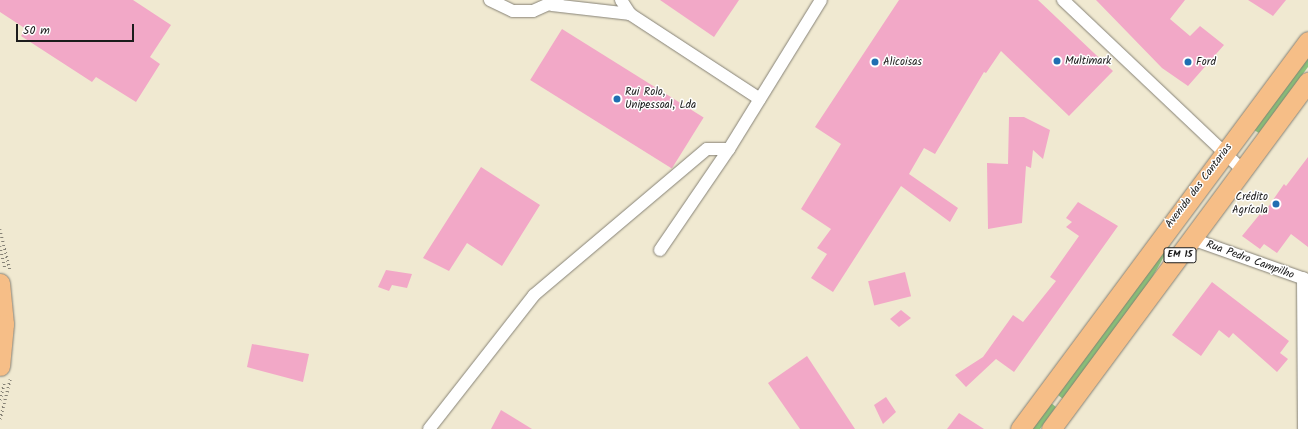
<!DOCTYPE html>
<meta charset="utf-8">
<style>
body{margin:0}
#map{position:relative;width:1308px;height:429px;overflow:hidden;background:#f0e9d1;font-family:Kalam,sans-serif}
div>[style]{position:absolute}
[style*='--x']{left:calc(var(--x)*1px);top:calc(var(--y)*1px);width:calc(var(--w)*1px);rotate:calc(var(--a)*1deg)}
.green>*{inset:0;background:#89c479}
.building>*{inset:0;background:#f2a8c7;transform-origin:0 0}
.path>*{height:2.5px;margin-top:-1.25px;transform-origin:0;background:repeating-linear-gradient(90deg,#868276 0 1px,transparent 0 4px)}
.roads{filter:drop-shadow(0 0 1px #868276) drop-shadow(0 0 1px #868276)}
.street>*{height:12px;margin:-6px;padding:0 6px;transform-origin:6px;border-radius:6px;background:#fff}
.primary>*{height:19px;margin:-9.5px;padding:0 9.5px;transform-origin:9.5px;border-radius:9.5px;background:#f6be87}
.dots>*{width:11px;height:11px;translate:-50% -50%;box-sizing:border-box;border:2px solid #fff;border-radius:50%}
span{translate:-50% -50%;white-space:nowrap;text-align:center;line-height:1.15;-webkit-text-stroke:3px #fff;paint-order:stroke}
.shield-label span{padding:1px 3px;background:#fff;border:1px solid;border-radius:3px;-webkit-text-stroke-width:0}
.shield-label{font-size:10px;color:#1c1c1c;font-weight:700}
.poi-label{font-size:11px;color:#1c1c1c}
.left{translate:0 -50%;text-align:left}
.right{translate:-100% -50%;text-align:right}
.street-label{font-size:11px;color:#1c1c1c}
.scale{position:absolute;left:16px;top:24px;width:118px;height:18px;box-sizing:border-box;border:2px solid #1c1c1c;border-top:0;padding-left:5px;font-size:12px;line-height:14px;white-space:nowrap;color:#1c1c1c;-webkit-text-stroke:3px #fff;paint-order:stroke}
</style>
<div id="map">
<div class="green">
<div style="clip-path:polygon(1308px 56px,1308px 67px,1259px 133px,1254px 130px)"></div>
<div style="clip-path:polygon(1168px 245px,1170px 246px,1149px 283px,1063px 399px,1058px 395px)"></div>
<div style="clip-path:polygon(1051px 403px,1056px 407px,1040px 429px,1032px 429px)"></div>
</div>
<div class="building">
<div style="clip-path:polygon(0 0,133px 0,171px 25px,150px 57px,160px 64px,136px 102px,96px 77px,92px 82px,21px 36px,26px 29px,0 12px)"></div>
<div style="clip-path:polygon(660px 0,739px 0,714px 37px)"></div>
<div style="clip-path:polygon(899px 0,1038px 0,1113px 71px,1069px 116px,1001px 51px,986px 73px,984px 72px,935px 154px,924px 148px,909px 174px,958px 208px,950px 222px,901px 186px,833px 292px,811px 278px,827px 254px,817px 248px,831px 229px,801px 209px,841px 144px,815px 127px)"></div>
<div style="clip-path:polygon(1096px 0,1185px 0,1170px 19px,1190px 36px,1200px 26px,1224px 45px,1188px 86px,1162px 68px)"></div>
<div style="clip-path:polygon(1248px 0,1286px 0,1273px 16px)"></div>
<div style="left:562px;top:29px;width:167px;height:60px;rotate:32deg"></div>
<div style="clip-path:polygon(1009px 117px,1024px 117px,1050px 130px,1043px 159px,1033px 150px,1031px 168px,1026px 166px,1022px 223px,988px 229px,987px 163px,1008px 164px)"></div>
<div style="clip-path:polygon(1308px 157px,1308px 247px,1291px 234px,1277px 253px,1264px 244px,1260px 249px,1242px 236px,1260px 214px,1262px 216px,1284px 184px,1286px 186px)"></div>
<div style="clip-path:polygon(481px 167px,540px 205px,502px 266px,467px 243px,449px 271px,423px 258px)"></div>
<div style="clip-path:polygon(1078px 202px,1118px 226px,1014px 372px,996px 359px,966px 387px,955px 375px,983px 357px,1013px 315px,1023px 322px,1056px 281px,1050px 277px,1079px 236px,1066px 227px,1072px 222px,1066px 218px)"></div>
<div style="clip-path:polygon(386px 270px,412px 274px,407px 288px,392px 285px,389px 291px,378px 287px)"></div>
<div style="left:905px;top:272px;width:25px;height:38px;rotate:76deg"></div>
<div style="clip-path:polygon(1212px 282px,1289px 341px,1280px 353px,1288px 359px,1277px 372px,1233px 333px,1229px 338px,1219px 330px,1201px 356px,1172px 335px)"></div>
<div style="clip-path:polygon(901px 310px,911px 318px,899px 327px,890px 319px)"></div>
<div style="clip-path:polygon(252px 344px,309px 354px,303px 382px,247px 367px)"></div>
<div style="clip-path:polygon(807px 356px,855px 429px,800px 429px,768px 383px)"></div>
<div style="clip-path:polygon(886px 397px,896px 412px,883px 424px,874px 405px)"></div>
<div style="clip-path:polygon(501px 410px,532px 429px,491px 429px)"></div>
<div style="clip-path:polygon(959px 413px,984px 429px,947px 429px)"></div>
</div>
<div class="path">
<div style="--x:0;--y:229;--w:41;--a:76"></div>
<div style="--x:0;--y:246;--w:22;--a:77"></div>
<div style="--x:0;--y:400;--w:17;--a:-77"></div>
<div style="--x:0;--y:419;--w:41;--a:-76"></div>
</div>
<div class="roads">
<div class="street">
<div style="--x:490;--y:0;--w:25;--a:26"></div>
<div style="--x:513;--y:11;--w:20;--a:0"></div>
<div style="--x:533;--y:11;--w:27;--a:-24"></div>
<div style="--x:621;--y:0;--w:17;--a:57"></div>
<div style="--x:630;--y:14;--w:155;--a:33.2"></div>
<div style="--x:1063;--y:0;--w:248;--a:43.4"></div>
<div style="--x:552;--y:5;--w:79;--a:6.6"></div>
<div style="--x:1192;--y:239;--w:123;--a:19.5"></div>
<div style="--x:660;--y:250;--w:122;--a:-55.7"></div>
<div style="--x:729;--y:149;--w:175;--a:-58.3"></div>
<div style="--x:1303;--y:278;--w:151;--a:89.6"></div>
<div style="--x:429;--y:429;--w:170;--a:-51.9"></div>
<div style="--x:534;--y:295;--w:226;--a:-40.2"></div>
<div style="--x:707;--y:149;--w:22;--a:0"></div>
</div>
<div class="primary">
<div style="--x:0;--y:283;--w:41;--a:84.4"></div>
<div style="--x:4;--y:324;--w:42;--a:95.4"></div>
<div style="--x:1020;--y:429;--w:483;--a:-53.4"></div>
<div style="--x:1051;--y:429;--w:432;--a:-53.5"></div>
</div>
</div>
<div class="dots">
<div style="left:1057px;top:61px;background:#1f6fb2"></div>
<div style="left:875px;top:62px;background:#1f6fb2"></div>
<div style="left:1188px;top:62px;background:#1f6fb2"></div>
<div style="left:617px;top:99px;background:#1f6fb2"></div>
<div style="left:1276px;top:204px;background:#1f6fb2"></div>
</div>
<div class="shield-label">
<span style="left:1180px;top:255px">EM 15</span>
</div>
<div class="poi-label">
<span class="left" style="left:1065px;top:61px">Multimark</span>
<span class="left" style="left:883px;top:62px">Alicoisas</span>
<span class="left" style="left:1196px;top:62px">Ford</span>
<span class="left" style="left:625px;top:99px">Rui Rolo,<br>Unipessoal, Lda</span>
<span class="right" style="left:1268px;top:204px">Crédito<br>Agrícola</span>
</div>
<div class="street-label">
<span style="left:1199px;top:186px;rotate:-53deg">Avenida das Cantarias</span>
<span style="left:1250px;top:260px;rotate:20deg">Rua Pedro Campilho</span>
</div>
<div class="scale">50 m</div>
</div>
